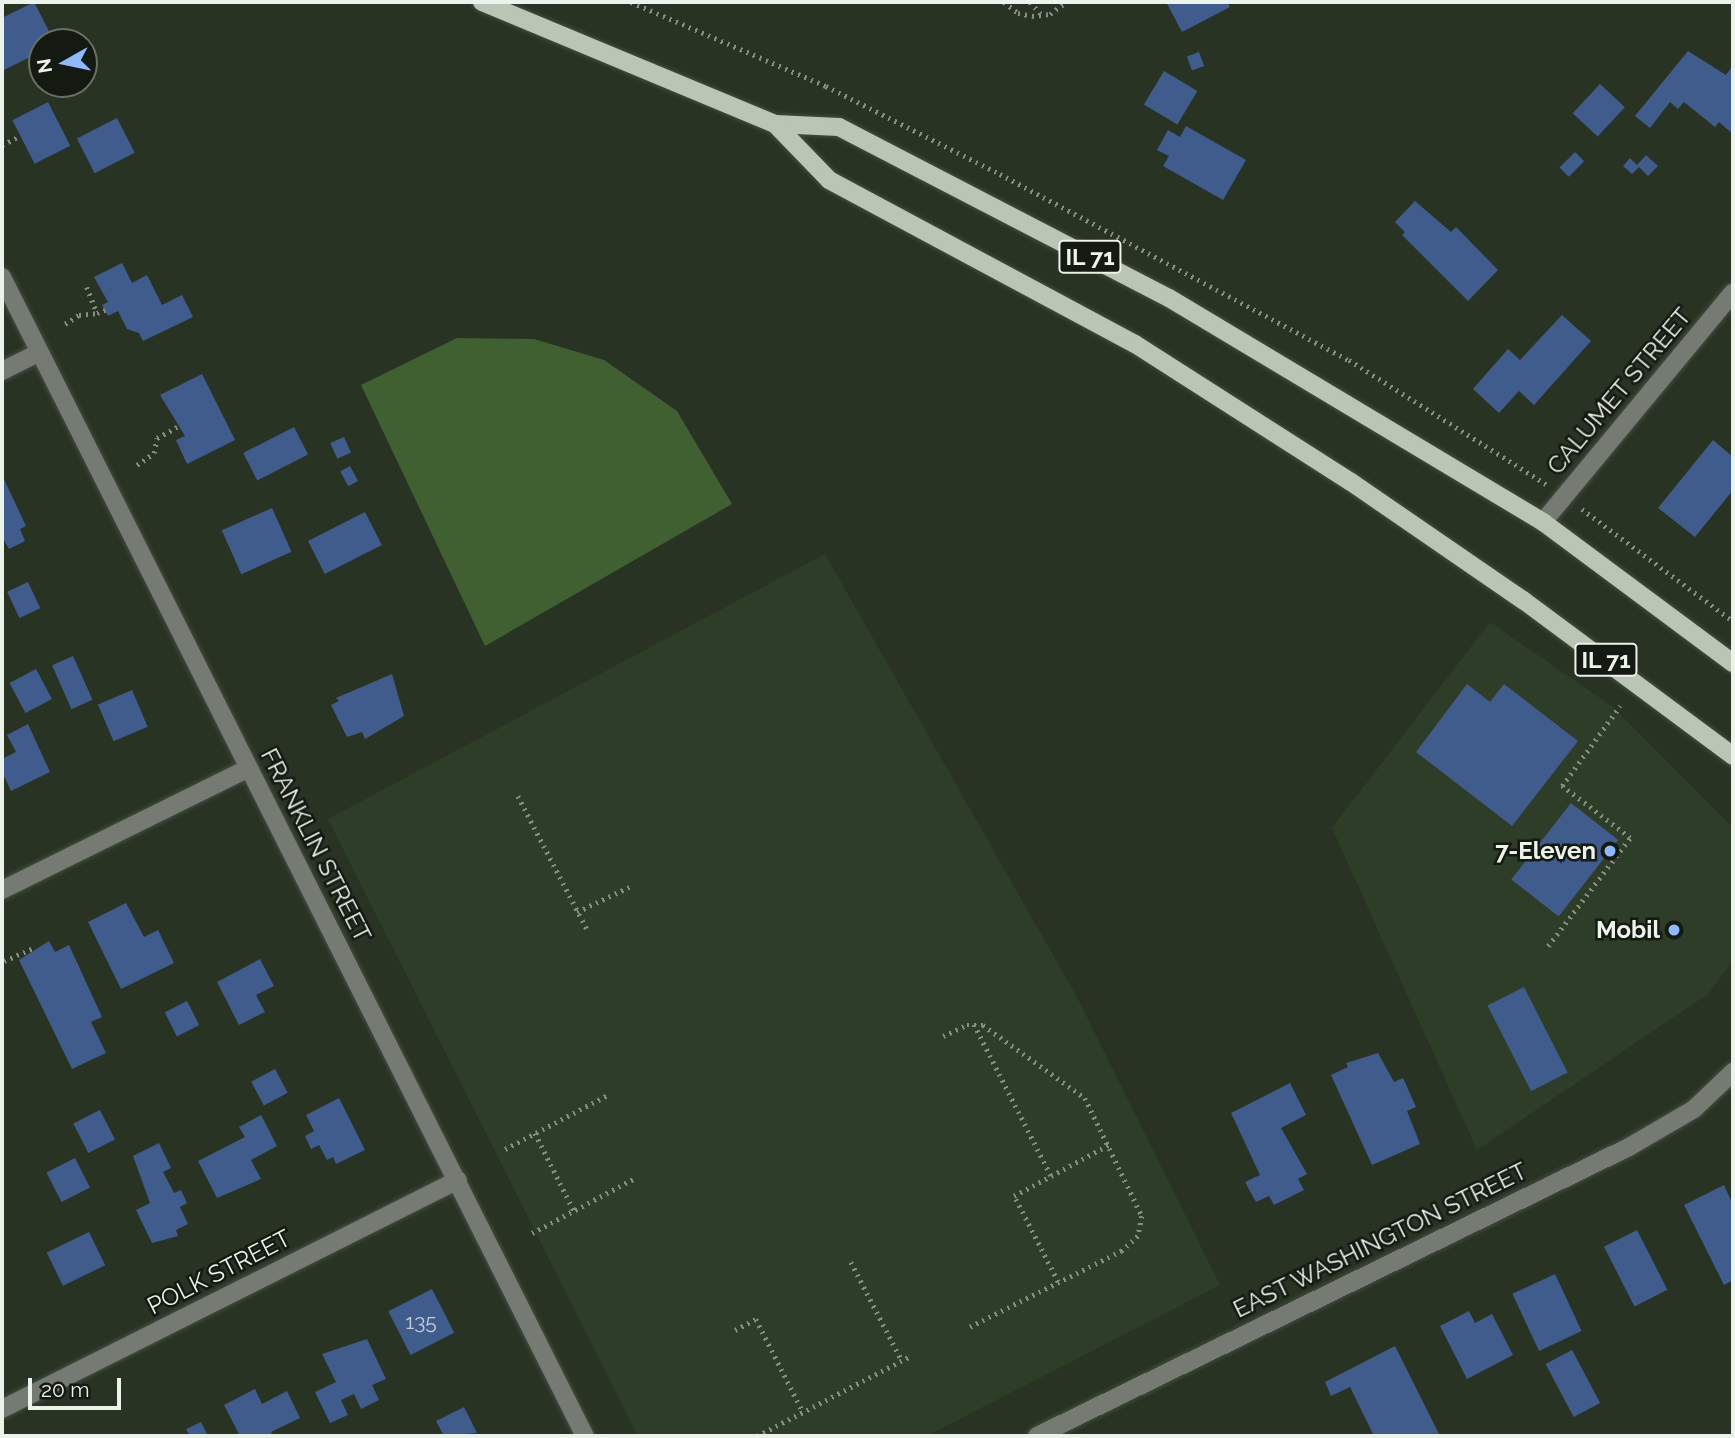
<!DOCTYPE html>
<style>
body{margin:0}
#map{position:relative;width:1735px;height:1438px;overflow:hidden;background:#283324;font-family:Raleway,sans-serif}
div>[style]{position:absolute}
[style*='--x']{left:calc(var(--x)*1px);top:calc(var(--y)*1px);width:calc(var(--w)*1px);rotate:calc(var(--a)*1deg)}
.built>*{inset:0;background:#2e3d28}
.green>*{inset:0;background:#406031}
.building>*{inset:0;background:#3f5c8c;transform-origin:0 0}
.path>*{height:4.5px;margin-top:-2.25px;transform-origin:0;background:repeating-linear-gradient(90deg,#858e82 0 2px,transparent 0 7px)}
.roads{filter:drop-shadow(0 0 2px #434e40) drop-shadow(0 0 2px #434e40)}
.minor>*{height:18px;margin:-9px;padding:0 9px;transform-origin:9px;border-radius:9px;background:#757a73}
.major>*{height:18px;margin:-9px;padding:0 9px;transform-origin:9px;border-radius:9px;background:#bac5b6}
.dots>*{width:19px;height:19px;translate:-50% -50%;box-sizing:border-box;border:4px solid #141912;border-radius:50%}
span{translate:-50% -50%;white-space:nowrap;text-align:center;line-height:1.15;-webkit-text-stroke:5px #141912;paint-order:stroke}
.number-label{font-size:21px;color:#c1cdd2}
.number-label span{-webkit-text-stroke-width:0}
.shield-label span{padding:2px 5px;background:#141912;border:2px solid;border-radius:5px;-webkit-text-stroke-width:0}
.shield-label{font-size:23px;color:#ecf3ea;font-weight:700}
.street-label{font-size:24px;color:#ecf3ea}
.poi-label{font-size:24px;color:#ecf3ea;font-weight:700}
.right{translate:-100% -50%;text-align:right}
.frame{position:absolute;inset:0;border:4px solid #ecf3ea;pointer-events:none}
.north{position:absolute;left:28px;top:28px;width:70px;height:70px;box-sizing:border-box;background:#141912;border:2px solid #6a7068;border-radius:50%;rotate:261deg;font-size:19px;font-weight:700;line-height:28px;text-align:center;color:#ecf3ea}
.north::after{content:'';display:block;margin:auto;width:24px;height:32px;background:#90b8fd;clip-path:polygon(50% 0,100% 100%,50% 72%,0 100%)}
.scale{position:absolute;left:28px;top:1378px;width:93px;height:32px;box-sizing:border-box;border:4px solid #ecf3ea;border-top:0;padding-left:9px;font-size:21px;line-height:24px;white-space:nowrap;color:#ecf3ea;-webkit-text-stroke:5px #141912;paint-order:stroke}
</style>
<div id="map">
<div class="built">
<div style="clip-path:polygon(825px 554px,1078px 999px,1220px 1285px,927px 1436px,638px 1436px,328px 819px)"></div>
<div style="clip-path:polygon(1490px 622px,1613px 707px,1733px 828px,1733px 961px,1708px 994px,1477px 1150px,1332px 828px)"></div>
</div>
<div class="green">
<div style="clip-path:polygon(457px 338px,534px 339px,604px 360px,677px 411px,732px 504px,485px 646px,361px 385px)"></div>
</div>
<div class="building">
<div style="clip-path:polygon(34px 2px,52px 37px,66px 30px,72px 42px,42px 42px,42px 81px,30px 57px,2px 71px,2px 18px)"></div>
<div style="clip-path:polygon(1166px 2px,1227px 2px,1230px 7px,1182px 32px)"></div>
<div style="clip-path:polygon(1688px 51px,1726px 75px,1733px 65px,1733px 134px,1719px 122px,1715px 127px,1684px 102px,1678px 109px,1670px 102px,1650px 128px,1635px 116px)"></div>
<div style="left:1199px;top:52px;width:15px;height:13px;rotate:70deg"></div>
<div style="left:1164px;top:71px;width:39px;height:39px;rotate:31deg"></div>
<div style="left:1600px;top:84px;width:34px;height:40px;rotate:43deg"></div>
<div style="left:48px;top:102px;width:49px;height:40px;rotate:63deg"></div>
<div style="left:117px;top:118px;width:39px;height:45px;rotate:63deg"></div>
<div style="clip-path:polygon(1186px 126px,1246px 160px,1223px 200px,1163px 166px,1169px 156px,1157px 150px,1168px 130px,1180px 137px)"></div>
<div style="left:1575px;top:152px;width:13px;height:22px;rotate:45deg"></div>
<div style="clip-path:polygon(1646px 155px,1658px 166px,1648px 176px,1639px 167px,1632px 174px,1623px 166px,1630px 158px,1637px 165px)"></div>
<div style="clip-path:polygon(1415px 201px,1451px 232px,1456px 227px,1498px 270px,1468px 301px,1402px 235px,1405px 232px,1395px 222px)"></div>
<div style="clip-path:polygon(122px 263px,132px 283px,147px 275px,162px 305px,182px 295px,193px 317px,143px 341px,139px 333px,127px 329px,118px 311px,108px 316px,102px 305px,108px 302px,94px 277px)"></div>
<div style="clip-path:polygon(1562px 315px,1591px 341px,1534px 405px,1519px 391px,1499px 413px,1473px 389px,1508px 349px,1520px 360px)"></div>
<div style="clip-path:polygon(202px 374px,235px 440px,187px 464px,176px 440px,185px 436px,160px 395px)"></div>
<div style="left:294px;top:427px;width:31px;height:57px;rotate:63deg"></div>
<div style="left:344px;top:437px;width:17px;height:15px;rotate:66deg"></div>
<div style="clip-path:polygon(1713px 440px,1733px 457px,1733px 490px,1695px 537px,1658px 508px)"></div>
<div style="left:350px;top:466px;width:17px;height:11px;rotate:62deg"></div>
<div style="clip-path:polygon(2px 475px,26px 526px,20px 529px,25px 541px,9px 549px,2px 537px)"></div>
<div style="left:272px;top:508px;width:48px;height:55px;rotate:66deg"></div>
<div style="left:365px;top:512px;width:37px;height:64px;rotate:63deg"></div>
<div style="left:28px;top:582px;width:29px;height:23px;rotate:65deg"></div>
<div style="left:73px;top:656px;width:48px;height:23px;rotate:66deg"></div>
<div style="left:36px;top:669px;width:34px;height:30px;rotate:62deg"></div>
<div style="clip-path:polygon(392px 674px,404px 716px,365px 739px,362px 732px,347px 737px,331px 705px,339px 701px,336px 698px)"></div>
<div style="clip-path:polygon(1467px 684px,1490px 702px,1504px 684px,1578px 741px,1512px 826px,1416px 752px)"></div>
<div style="left:132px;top:690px;width:40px;height:37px;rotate:67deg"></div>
<div style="clip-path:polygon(28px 724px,50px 772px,11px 791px,2px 772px,2px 759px,16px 752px,7px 735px)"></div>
<div style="left:1571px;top:803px;width:60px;height:97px;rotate:38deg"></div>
<div style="clip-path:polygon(126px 903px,144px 937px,158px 930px,174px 963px,121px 989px,88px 922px)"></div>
<div style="clip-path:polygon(49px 941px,55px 952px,69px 945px,102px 1017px,91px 1022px,106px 1053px,72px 1069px,19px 960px)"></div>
<div style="clip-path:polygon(260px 959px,274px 986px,256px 995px,265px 1012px,239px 1025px,217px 982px)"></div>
<div style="left:1524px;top:987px;width:96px;height:41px;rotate:63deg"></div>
<div style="left:187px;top:1001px;width:27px;height:25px;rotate:63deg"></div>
<div style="clip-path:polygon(1378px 1053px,1394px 1082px,1403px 1078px,1416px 1107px,1407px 1111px,1420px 1144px,1372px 1165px,1331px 1075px,1348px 1067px,1346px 1063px)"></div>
<div style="left:275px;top:1069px;width:27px;height:27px;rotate:62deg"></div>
<div style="clip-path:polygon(1290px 1083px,1306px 1115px,1281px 1128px,1307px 1174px,1298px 1179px,1304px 1190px,1274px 1205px,1269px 1196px,1256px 1202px,1245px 1182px,1260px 1175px,1231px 1113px)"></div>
<div style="clip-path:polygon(339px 1098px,365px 1150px,336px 1164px,333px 1157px,327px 1160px,319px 1145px,311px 1149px,305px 1136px,314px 1131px,306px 1115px)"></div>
<div style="left:100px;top:1110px;width:33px;height:30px;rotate:63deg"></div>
<div style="clip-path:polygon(261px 1115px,277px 1146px,251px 1160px,261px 1179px,217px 1198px,198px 1161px,245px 1137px,239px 1127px)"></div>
<div style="clip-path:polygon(159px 1143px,171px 1168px,163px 1172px,174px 1193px,181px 1190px,187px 1203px,180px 1207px,188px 1224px,176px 1230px,178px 1236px,152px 1243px,136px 1210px,150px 1203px,133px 1156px)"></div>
<div style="left:75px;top:1158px;width:33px;height:32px;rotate:63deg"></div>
<div style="clip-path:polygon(1724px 1185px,1733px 1205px,1733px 1280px,1724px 1285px,1684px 1205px)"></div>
<div style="left:1637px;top:1230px;width:67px;height:37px;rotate:63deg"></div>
<div style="left:89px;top:1232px;width:37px;height:47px;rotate:64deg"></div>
<div style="left:1555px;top:1274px;width:63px;height:47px;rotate:65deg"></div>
<div style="left:432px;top:1289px;width:49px;height:49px;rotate:63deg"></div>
<div style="clip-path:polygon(1469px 1311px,1475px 1323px,1492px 1314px,1513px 1355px,1467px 1379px,1440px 1326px)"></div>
<div style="clip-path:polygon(367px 1339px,386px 1379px,372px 1385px,379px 1400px,361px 1409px,354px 1394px,341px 1400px,348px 1415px,330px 1423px,315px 1392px,336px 1382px,322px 1354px)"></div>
<div style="clip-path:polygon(1395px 1346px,1440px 1436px,1374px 1436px,1350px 1387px,1331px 1396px,1325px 1382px)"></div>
<div style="left:1572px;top:1350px;width:60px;height:30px;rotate:62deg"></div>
<div style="clip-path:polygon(255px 1389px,262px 1404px,287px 1391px,300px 1418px,271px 1432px,273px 1436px,240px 1436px,224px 1405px)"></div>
<div style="clip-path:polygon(464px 1407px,477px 1433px,444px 1436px,436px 1421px)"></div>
<div style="clip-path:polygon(201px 1422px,208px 1436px,190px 1436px,186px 1429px)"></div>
</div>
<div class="path">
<div style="--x:631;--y:2;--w:212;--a:23.3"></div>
<div style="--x:826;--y:86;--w:195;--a:26.8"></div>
<div style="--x:1000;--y:174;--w:395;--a:28.1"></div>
<div style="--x:1349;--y:360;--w:233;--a:32.2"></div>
<div style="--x:1004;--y:2;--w:18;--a:38"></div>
<div style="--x:1018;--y:13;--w:14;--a:12"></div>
<div style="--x:1032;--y:16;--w:18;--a:-6"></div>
<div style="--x:1050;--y:14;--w:20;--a:-37"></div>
<div style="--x:1030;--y:2;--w:16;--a:47"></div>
<div style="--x:2;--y:145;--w:20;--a:-27"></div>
<div style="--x:87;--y:287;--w:28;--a:69"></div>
<div style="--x:97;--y:313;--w:9;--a:-21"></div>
<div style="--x:65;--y:324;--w:17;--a:-33"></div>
<div style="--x:79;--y:315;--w:18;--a:-6"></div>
<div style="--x:137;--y:465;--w:21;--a:-35"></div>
<div style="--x:154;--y:453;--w:15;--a:-79"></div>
<div style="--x:157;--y:438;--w:26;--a:-29"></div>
<div style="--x:1582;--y:509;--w:188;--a:36.6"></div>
<div style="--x:518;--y:796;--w:152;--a:62.6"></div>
<div style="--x:577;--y:912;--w:60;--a:-25.7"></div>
<div style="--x:1548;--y:946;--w:136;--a:-52.8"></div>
<div style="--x:1630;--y:838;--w:86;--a:-142.6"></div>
<div style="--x:1562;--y:786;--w:99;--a:-54.1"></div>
<div style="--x:4;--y:961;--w:32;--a:-24"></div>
<div style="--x:974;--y:1024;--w:170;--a:63.1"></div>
<div style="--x:943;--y:1036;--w:26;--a:-25"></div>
<div style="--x:967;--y:1025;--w:16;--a:0"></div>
<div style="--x:983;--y:1025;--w:125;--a:35.6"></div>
<div style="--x:1085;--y:1098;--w:131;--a:64.2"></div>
<div style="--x:1142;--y:1216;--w:20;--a:101"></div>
<div style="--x:1138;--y:1236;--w:22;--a:137"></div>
<div style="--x:1122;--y:1251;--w:170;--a:153.4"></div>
<div style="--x:535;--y:1133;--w:87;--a:63.4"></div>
<div style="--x:505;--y:1149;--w:116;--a:-27.7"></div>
<div style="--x:532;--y:1233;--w:119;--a:-28.1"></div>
<div style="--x:851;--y:1262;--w:111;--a:62.7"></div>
<div style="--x:1058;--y:1282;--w:97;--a:-117.1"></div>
<div style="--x:1014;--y:1196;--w:109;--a:-28.4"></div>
<div style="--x:735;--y:1330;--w:24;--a:-28"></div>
<div style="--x:756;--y:1319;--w:104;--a:63.2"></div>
<div style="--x:757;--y:1436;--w:171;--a:-27.5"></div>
</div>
<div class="roads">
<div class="minor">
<div style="--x:2;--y:277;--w:1297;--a:63.3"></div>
<div style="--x:2;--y:371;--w:42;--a:-26.6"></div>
<div style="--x:1543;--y:522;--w:298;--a:-50.4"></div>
<div style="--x:2;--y:890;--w:275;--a:-26.3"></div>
<div style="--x:2;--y:1409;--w:510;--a:-26.67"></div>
<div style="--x:1037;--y:1436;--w:659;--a:-26.02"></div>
<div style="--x:1629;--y:1147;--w:75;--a:-30.3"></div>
<div style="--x:1694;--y:1109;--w:54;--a:-43.5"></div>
</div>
<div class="major">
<div style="--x:482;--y:2;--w:317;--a:22.6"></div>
<div style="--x:775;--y:124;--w:64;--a:2.7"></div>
<div style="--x:839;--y:127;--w:372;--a:27.4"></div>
<div style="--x:1169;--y:298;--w:436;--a:30.9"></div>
<div style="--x:1543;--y:522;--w:237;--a:36.6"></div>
<div style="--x:775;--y:124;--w:78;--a:46"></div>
<div style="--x:829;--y:180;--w:347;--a:28.2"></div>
<div style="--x:1135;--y:344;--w:256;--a:32.6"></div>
<div style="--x:1351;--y:482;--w:209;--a:34.5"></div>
<div style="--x:1523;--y:600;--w:262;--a:36.6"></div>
</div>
</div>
<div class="dots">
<div style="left:1610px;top:851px;background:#90b8fd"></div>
<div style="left:1674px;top:930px;background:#90b8fd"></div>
</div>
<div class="number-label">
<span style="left:421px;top:1322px">135</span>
</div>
<div class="shield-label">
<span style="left:1090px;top:257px">IL 71</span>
<span style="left:1606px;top:660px">IL 71</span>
</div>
<div class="street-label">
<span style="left:1619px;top:391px;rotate:-50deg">CALUMET STREET</span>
<span style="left:316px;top:845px;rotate:63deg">FRANKLIN STREET</span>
<span style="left:1380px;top:1240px;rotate:-26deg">EAST WASHINGTON STREET</span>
<span style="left:219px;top:1272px;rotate:-27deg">POLK STREET</span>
</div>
<div class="poi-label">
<span class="right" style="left:1596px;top:851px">7-Eleven</span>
<span class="right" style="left:1660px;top:930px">Mobil</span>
</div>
<div class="frame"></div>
<div class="north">N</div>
<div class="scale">20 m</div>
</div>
